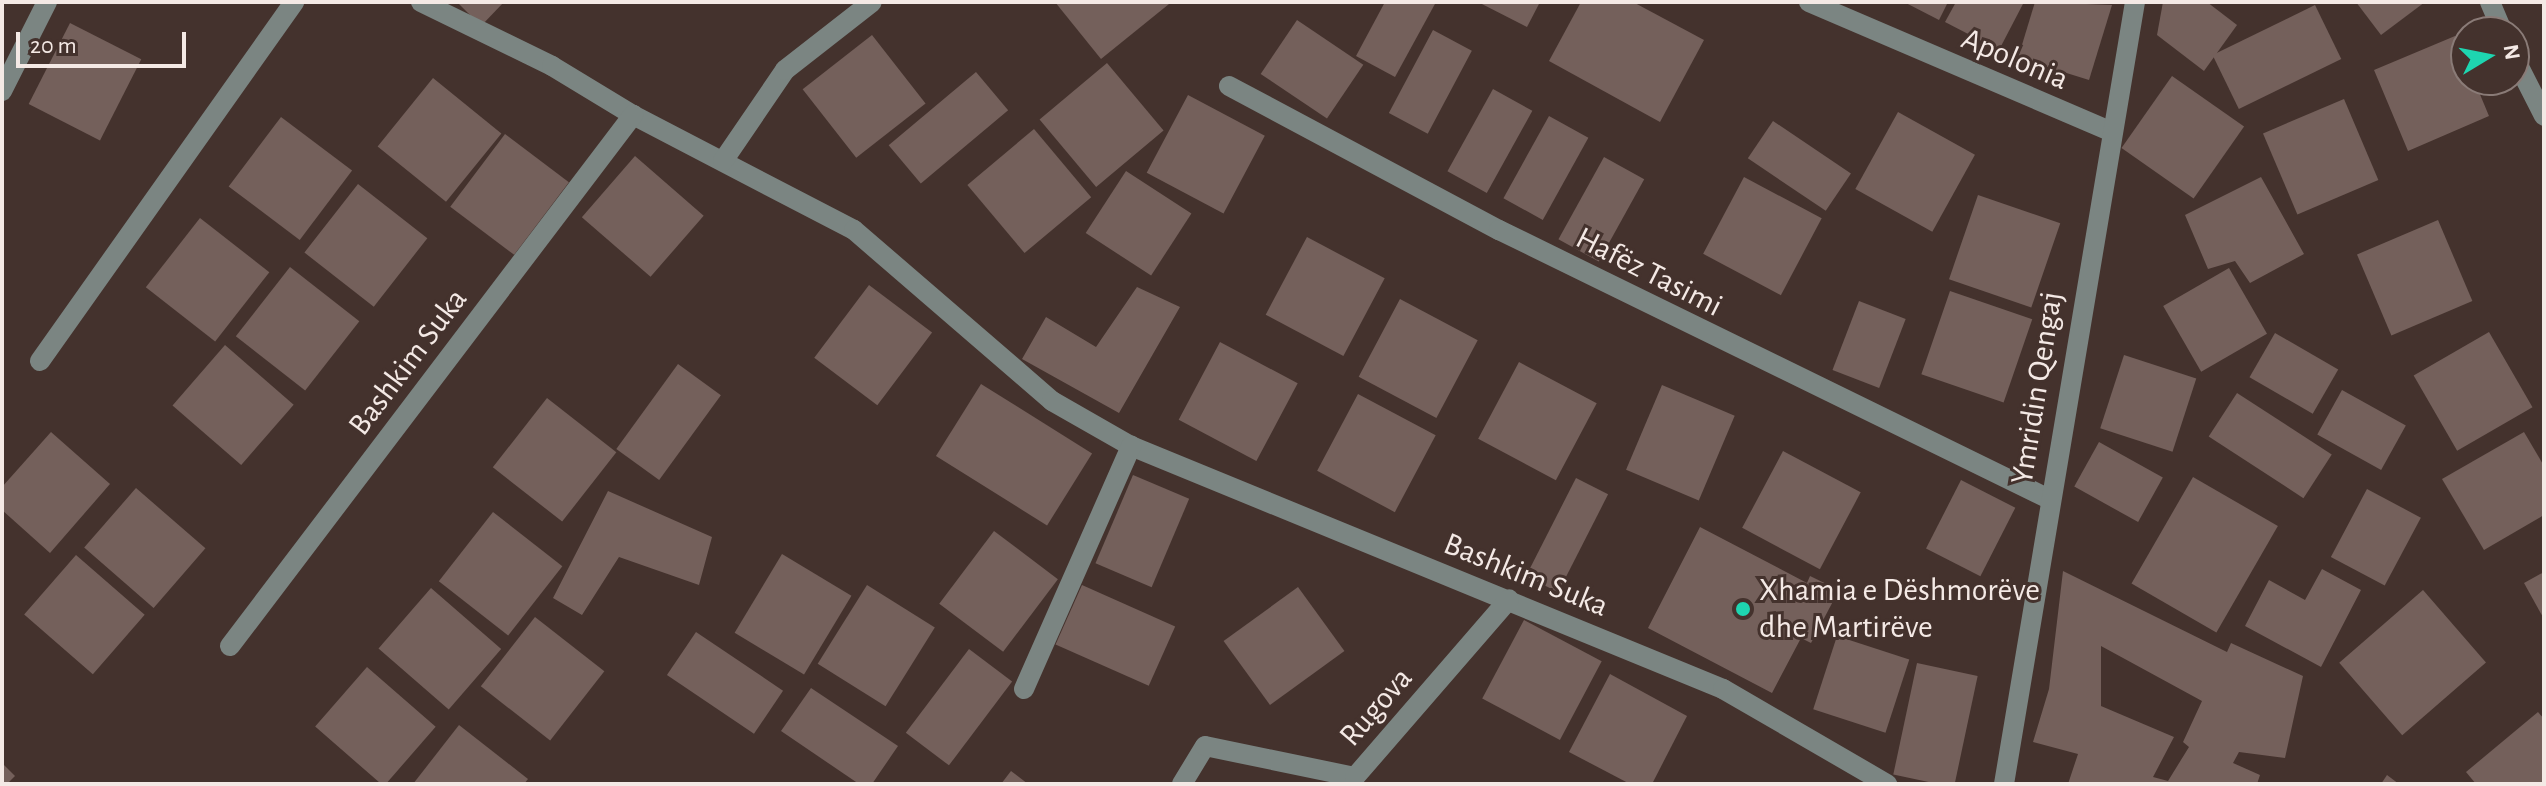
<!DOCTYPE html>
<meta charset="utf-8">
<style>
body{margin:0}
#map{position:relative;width:2546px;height:786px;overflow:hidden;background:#44322d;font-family:"Alegreya Sans",sans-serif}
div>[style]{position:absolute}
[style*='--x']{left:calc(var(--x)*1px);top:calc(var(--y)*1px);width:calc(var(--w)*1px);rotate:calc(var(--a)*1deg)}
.building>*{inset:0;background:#74605b;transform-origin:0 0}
.minor>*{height:20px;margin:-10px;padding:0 10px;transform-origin:10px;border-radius:10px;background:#7b8582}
.dots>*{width:22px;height:22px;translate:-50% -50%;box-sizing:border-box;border:4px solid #44322d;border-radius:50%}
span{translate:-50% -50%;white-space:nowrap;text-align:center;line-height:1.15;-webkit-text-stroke:6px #44322d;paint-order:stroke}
.street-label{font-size:32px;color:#f4e9e5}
.poi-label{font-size:32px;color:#f4e9e5}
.left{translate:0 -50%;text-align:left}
.frame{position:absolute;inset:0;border:4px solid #f4e9e5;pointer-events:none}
.north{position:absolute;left:2450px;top:16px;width:80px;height:80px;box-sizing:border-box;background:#44322d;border:2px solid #8a7b77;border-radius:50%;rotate:80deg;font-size:22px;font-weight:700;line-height:32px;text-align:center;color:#f4e9e5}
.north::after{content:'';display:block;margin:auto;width:28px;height:36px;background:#1ed5b0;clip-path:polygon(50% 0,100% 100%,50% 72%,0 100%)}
.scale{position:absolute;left:16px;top:32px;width:170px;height:36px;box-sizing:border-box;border:4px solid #f4e9e5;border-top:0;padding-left:10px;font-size:24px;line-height:28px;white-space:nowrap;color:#f4e9e5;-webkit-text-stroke:6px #44322d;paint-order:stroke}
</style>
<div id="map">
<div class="building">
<div style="clip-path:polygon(457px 2px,504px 2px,481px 26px)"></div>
<div style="clip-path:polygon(1055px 2px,1167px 2px,1169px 4px,1101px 59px)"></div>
<div style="clip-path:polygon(1385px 2px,1436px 2px,1395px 77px,1356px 56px)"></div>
<div style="clip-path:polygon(1478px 2px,1540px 2px,1527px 27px)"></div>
<div style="clip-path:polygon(1581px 2px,1633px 2px,1704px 40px,1660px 122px,1549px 61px)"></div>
<div style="clip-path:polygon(1904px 2px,1948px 2px,1939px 20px)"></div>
<div style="clip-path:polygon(1956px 2px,2024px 2px,1999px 50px,1945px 22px)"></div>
<div style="clip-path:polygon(2035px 2px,2112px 5px,2089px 80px,2018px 58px)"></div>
<div style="clip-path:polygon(2163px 2px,2207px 2px,2237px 25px,2204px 71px,2157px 35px)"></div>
<div style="clip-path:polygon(2356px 2px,2425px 2px,2381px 35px)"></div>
<div style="left:2315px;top:5px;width:60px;height:114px;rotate:64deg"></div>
<div style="left:1297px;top:20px;width:80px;height:65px;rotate:34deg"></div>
<div style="left:70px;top:23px;width:80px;height:91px;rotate:27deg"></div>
<div style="left:1433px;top:30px;width:44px;height:94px;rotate:28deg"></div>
<div style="left:872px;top:35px;width:87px;height:88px;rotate:52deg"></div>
<div style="clip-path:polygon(2455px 36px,2466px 61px,2466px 80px,2474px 80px,2489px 116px,2408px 151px,2374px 70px)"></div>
<div style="left:1107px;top:63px;width:88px;height:88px;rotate:50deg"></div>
<div style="left:976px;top:72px;width:50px;height:114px;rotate:50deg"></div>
<div style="left:2172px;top:76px;width:88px;height:88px;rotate:35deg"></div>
<div style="left:433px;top:78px;width:88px;height:88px;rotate:39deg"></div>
<div style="left:1493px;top:89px;width:45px;height:94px;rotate:29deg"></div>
<div style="left:1188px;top:95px;width:87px;height:88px;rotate:28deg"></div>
<div style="left:2344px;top:99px;width:88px;height:88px;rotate:67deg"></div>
<div style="left:1898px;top:112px;width:88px;height:88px;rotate:29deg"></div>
<div style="left:1549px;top:116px;width:45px;height:94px;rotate:29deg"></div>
<div style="left:281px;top:117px;width:89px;height:87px;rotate:37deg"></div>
<div style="left:1773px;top:121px;width:94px;height:45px;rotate:34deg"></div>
<div style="left:1034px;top:129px;width:89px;height:87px;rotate:50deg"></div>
<div style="left:505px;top:134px;width:80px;height:91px;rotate:37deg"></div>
<div style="left:635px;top:156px;width:91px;height:81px;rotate:41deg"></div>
<div style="left:1604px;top:157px;width:46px;height:94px;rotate:29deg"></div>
<div style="left:1126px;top:171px;width:78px;height:74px;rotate:33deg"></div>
<div style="left:1744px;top:177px;width:88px;height:87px;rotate:28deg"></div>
<div style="clip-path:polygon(2261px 177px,2304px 254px,2250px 283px,2235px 261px,2208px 269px,2185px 215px)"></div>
<div style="left:358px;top:184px;width:88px;height:87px;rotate:38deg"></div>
<div style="left:1978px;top:195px;width:87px;height:89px;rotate:19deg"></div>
<div style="left:200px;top:218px;width:88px;height:88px;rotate:38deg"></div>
<div style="left:2438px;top:220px;width:88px;height:88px;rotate:67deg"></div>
<div style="left:1307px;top:237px;width:88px;height:88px;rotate:28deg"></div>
<div style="left:290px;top:267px;width:88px;height:88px;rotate:38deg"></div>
<div style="left:2229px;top:268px;width:76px;height:76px;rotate:60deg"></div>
<div style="left:869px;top:285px;width:79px;height:91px;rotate:37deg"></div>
<div style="clip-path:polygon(1137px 287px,1180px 307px,1119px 413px,1022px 359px,1046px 317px,1096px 347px)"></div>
<div style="left:1950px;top:291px;width:87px;height:88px;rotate:19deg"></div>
<div style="left:1400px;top:299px;width:88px;height:88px;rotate:28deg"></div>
<div style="left:1859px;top:301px;width:50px;height:74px;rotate:21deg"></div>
<div style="left:2489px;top:332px;width:87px;height:87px;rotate:60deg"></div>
<div style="left:2275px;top:333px;width:73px;height:51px;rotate:30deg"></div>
<div style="left:1220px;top:342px;width:88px;height:88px;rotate:28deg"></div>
<div style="left:225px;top:345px;width:91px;height:80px;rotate:41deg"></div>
<div style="left:2124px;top:355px;width:76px;height:77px;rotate:18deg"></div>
<div style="left:1519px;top:362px;width:88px;height:87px;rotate:28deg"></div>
<div style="left:678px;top:364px;width:53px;height:105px;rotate:36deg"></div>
<div style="left:981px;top:384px;width:131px;height:85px;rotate:32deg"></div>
<div style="left:1662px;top:385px;width:79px;height:92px;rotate:23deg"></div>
<div style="left:2342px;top:390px;width:73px;height:51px;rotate:29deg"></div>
<div style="left:2237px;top:393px;width:113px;height:52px;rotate:33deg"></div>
<div style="left:1358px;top:394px;width:88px;height:87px;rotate:28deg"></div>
<div style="left:547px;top:398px;width:88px;height:88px;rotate:38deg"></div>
<div style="clip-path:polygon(51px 432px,110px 484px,50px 553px,2px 510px,2px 487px)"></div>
<div style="clip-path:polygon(2524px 432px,2544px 466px,2544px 515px,2484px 550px,2442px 479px)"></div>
<div style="left:2099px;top:442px;width:73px;height:51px;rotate:29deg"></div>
<div style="left:1783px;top:451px;width:88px;height:87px;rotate:28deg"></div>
<div style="left:1133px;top:475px;width:61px;height:96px;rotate:23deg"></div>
<div style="left:2193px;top:477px;width:98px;height:123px;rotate:30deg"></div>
<div style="left:1576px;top:478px;width:36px;height:110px;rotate:27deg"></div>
<div style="left:1961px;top:480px;width:61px;height:77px;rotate:27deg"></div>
<div style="left:136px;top:488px;width:92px;height:79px;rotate:41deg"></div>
<div style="left:2367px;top:489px;width:61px;height:77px;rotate:28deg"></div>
<div style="clip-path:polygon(608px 491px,712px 537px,699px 585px,619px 557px,582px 615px,553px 598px)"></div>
<div style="left:493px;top:512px;width:88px;height:88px;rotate:38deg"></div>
<div style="clip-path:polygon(1700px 527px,1807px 583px,1810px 576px,1839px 590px,1811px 643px,1801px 638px,1772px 693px,1648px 628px)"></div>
<div style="left:994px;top:531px;width:80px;height:91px;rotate:37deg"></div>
<div style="left:782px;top:554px;width:81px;height:92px;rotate:31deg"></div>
<div style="left:76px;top:555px;width:91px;height:79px;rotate:41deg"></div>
<div style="clip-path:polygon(2322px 569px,2361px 590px,2321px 667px,2245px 626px,2269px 580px,2305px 600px)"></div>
<div style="clip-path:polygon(evenodd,2063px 571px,2227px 652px,2231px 643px,2303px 676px,2285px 758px,2239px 752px,2233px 763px,2260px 775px,2257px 784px,2068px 784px,2078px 754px,2033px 742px,2049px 689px,2063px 571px,2101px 646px,2202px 701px,2183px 742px,2189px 747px,2168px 781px,2153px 777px,2174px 737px,2101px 706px,2101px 646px)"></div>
<div style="clip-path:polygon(2544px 572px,2544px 619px,2524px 583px)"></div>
<div style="left:867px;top:585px;width:80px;height:93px;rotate:32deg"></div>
<div style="left:1082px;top:585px;width:102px;height:65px;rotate:24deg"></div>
<div style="left:1298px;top:587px;width:79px;height:92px;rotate:54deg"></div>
<div style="left:431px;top:588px;width:93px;height:80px;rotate:41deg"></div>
<div style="left:2423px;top:590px;width:96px;height:111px;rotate:49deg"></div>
<div style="left:535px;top:617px;width:88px;height:88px;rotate:38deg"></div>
<div style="left:1524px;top:620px;width:88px;height:89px;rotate:28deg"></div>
<div style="left:696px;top:632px;width:105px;height:52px;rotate:34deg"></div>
<div style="left:1837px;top:636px;width:76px;height:77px;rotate:18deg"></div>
<div style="left:969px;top:649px;width:54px;height:105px;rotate:37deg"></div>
<div style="left:1917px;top:663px;width:62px;height:114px;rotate:12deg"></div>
<div style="left:367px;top:667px;width:91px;height:79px;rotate:41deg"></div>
<div style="clip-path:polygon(1610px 674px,1687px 716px,1652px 784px,1630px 784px,1569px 752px)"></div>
<div style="clip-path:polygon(811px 688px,898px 746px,872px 784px,859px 784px,781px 731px)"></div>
<div style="clip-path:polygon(2538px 712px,2544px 719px,2544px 784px,2476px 784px,2466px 772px)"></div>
<div style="clip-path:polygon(459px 725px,528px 779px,524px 784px,413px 784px)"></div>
<div style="clip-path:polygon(2px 763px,15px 776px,7px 784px,2px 784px)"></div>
<div style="clip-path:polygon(1011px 771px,1028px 784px,1001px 784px)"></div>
<div style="clip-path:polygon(2387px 775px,2399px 784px,2381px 784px)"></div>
</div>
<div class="minor">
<div style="--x:421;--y:2;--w:146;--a:26"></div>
<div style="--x:552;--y:66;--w:95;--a:31.2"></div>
<div style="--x:633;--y:115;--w:249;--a:27.5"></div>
<div style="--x:854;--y:230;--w:262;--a:40.8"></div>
<div style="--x:1052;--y:401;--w:91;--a:29.7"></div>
<div style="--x:1131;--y:446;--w:640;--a:22.32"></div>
<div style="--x:1723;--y:689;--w:190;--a:30.1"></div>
<div style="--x:1809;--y:2;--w:327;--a:23.2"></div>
<div style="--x:2490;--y:2;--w:33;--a:67"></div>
<div style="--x:2514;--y:57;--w:66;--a:63"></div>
<div style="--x:1229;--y:86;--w:306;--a:28.1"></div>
<div style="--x:1499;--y:230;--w:612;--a:26.06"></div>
<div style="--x:2;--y:91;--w:100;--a:-63.2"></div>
<div style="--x:723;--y:161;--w:110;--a:-55.7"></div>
<div style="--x:785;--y:70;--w:110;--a:-38"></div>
<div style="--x:40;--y:361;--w:440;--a:-54.7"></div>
<div style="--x:230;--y:646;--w:667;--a:-52.8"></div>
<div style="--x:1024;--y:689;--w:266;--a:-66.2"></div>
<div style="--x:1182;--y:784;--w:44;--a:-58.8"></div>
<div style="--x:1205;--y:746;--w:153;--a:11.7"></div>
<div style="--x:1355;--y:777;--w:235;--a:-49.1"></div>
<div style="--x:2004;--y:784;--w:793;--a:-80.49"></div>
</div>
<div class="dots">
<div style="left:1743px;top:609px;background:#1ed5b0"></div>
</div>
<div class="street-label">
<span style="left:2015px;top:59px;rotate:23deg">Apolonia</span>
<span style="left:1649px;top:272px;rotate:27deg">Hafëz Tasimi</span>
<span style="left:408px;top:362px;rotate:-53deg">Bashkim Suka</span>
<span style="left:2037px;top:388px;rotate:-81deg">Ymridin Qengaj</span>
<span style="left:1526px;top:575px;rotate:22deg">Bashkim Suka</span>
<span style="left:1376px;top:707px;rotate:-49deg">Rugova</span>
</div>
<div class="poi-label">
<span class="left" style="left:1759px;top:609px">Xhamia e Dëshmorëve<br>dhe Martirëve</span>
</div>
<div class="frame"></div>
<div class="north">N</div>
<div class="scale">20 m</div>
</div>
